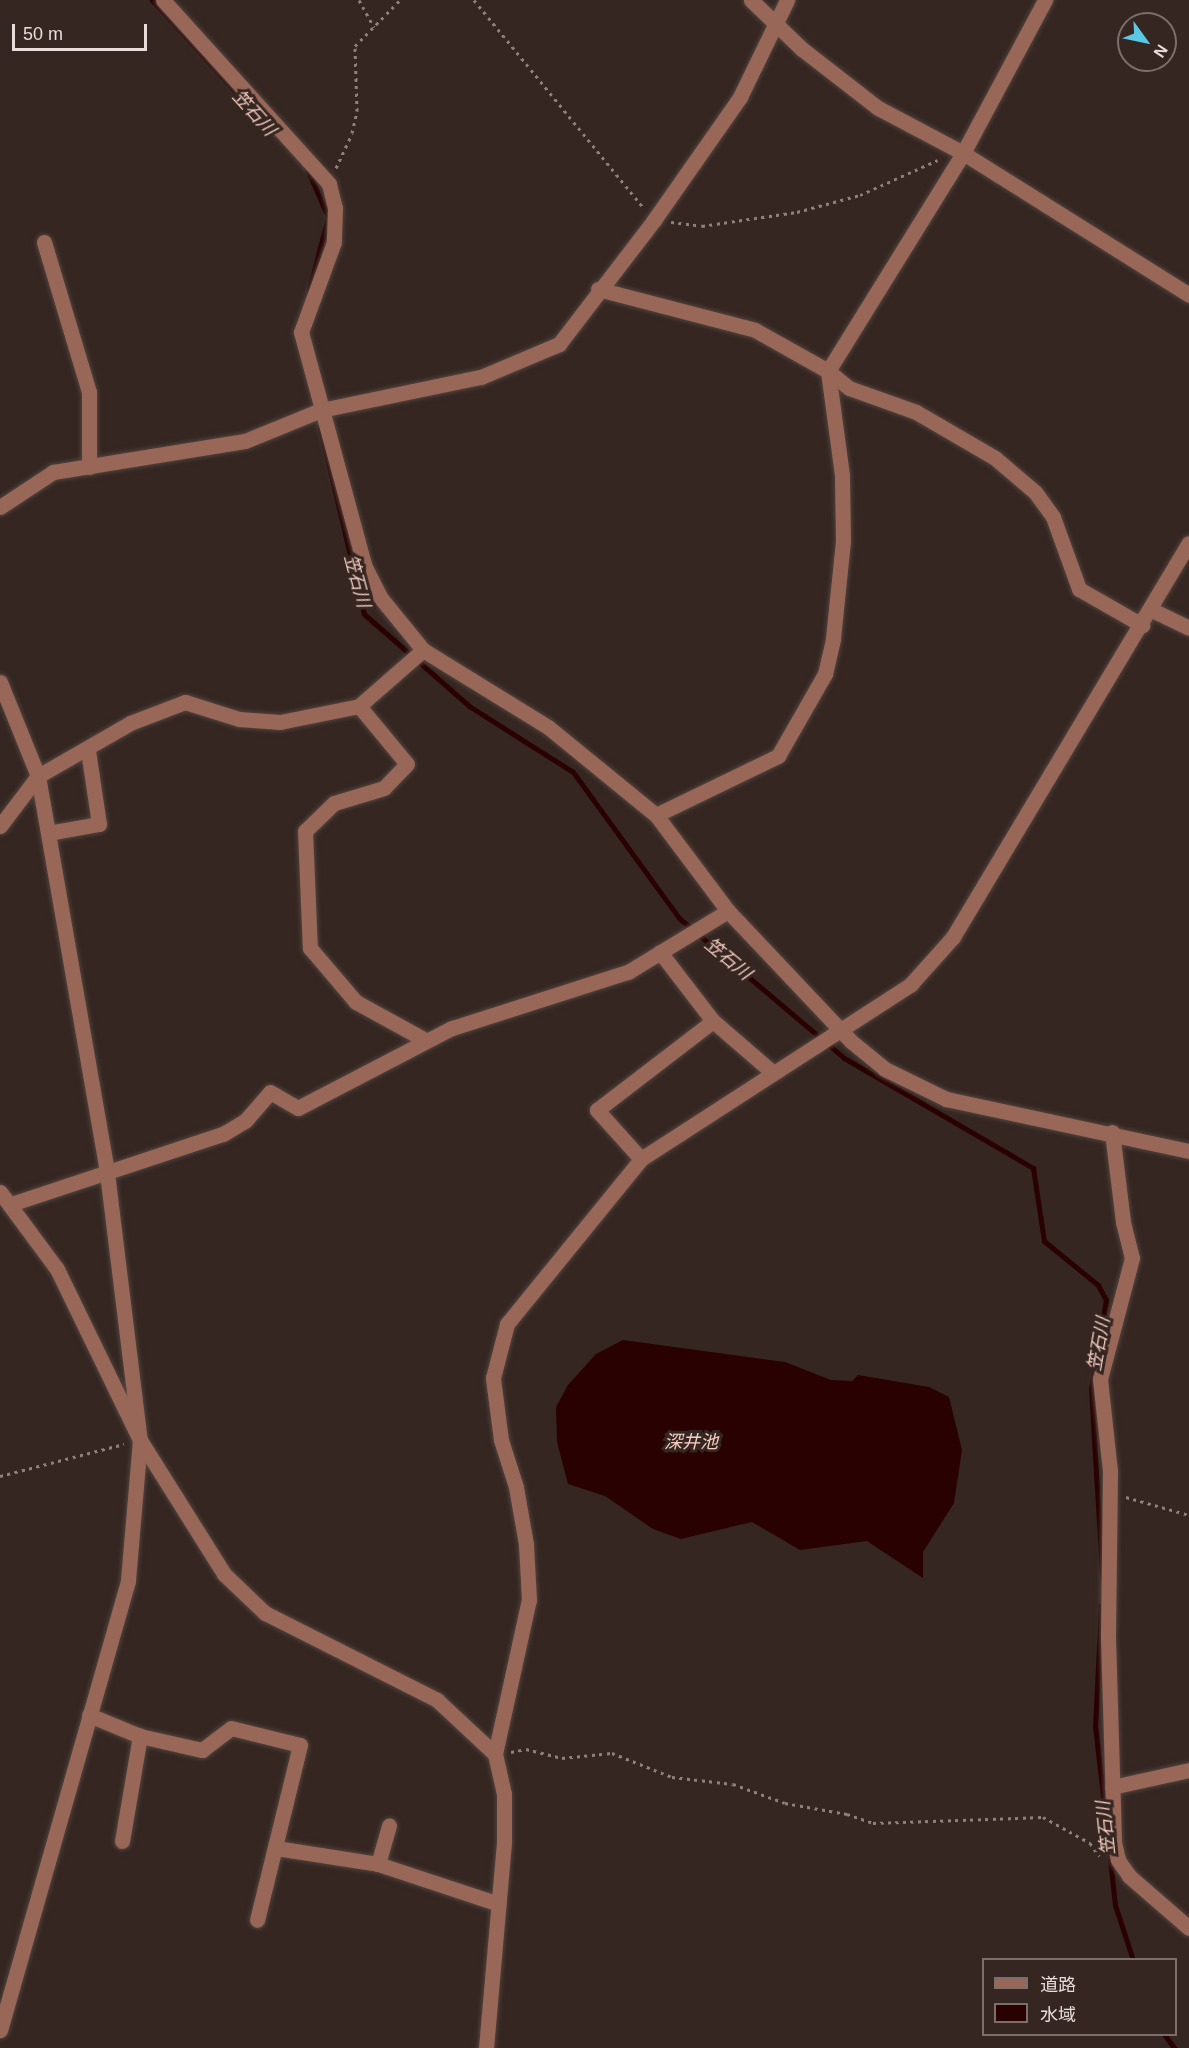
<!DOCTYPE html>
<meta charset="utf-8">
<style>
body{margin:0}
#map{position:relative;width:1189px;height:2048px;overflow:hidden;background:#352621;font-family:Arial,"Noto Sans JP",sans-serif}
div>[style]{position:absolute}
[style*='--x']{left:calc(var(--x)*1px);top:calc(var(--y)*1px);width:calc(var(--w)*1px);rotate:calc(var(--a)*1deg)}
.water>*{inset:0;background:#290100}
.stream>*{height:5px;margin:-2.5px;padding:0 2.5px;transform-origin:2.5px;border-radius:2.5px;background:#290100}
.path>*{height:3px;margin-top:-1.5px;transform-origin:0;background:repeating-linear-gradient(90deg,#8d817d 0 3px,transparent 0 7.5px)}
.roads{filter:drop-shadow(0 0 2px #51433e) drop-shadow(0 0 2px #51433e)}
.minor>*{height:15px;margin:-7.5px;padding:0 7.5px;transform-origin:7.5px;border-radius:7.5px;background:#986757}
span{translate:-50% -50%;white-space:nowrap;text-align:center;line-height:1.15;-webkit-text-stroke:6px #352621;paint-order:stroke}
.water-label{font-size:18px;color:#f5cdc0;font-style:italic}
.legend{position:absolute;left:982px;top:1958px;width:195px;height:78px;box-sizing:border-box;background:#352621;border:2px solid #7c6f6b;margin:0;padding:8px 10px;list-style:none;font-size:18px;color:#e6dcd9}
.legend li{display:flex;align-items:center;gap:12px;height:30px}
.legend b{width:30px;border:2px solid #7c6f6b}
.north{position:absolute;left:1117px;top:12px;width:60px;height:60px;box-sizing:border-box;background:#352621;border:2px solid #7c6f6b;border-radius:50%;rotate:123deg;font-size:16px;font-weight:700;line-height:24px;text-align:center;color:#e6dcd9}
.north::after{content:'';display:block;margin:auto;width:21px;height:27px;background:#5ac8e5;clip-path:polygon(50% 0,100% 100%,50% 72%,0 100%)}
.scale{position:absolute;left:12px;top:24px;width:135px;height:27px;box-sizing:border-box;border:3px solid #e6dcd9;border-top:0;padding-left:8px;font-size:18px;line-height:21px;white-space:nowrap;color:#e6dcd9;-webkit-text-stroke:4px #352621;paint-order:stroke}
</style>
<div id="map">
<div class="water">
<div style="clip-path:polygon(623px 1340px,785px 1362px,831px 1380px,852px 1381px,858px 1375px,929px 1387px,949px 1397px,962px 1450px,954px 1503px,923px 1552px,923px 1578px,867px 1541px,800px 1550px,752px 1522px,681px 1539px,653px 1529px,605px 1496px,568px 1484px,557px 1442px,556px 1407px,568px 1385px,596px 1354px)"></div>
</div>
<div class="stream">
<div style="--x:152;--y:0;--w:159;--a:47.8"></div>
<div style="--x:308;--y:171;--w:50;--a:66.5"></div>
<div style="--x:328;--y:217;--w:75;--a:104.6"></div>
<div style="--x:320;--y:428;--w:191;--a:76.7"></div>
<div style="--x:364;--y:614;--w:140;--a:41.2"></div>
<div style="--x:469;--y:706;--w:123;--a:32.4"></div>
<div style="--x:573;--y:772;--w:180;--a:54"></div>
<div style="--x:679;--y:918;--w:216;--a:40.3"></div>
<div style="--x:844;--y:1058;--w:219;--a:30.2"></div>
<div style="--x:1033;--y:1168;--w:74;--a:81.4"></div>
<div style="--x:1044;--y:1241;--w:70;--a:39.2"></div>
<div style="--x:1098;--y:1285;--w:17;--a:62"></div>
<div style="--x:1106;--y:1300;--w:89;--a:99.7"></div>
<div style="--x:1091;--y:1388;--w:187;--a:86.6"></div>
<div style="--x:1101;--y:1605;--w:121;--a:92.8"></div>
<div style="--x:1095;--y:1726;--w:104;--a:83.4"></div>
<div style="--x:1109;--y:1850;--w:55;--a:83.8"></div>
<div style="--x:1115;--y:1905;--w:58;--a:71.9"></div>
<div style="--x:1164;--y:2034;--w:17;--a:54"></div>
</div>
<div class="path">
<div style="--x:359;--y:0;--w:31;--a:61"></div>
<div style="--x:474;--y:0;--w:267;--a:50.8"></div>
<div style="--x:336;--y:168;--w:38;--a:-65"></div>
<div style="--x:352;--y:133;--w:23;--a:-77"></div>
<div style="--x:357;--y:111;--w:65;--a:-91.8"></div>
<div style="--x:355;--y:46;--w:64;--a:-45.6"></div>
<div style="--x:671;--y:222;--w:31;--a:7"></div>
<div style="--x:702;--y:226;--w:96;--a:-8.4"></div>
<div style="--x:797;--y:212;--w:65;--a:-15.1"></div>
<div style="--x:860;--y:195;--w:85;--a:-24.2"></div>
<div style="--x:0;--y:1476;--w:128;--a:-14.5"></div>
<div style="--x:1126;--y:1497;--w:66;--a:15.9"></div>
<div style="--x:511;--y:1752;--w:15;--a:-11"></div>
<div style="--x:526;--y:1749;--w:37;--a:14"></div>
<div style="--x:562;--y:1758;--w:50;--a:-5.7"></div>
<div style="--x:612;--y:1753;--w:65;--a:21.8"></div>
<div style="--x:672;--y:1777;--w:61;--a:6.5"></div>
<div style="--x:733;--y:1784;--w:55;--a:20.1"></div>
<div style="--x:785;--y:1803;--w:63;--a:10.1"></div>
<div style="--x:847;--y:1814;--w:28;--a:19"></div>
<div style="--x:873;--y:1823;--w:170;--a:-2"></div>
<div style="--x:1043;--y:1817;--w:54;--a:29"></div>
<div style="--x:1090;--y:1843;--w:16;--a:55"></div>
</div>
<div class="roads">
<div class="minor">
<div style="--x:163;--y:0;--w:248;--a:47.9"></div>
<div style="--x:329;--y:184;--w:25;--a:76"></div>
<div style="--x:335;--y:208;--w:34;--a:92"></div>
<div style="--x:334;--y:242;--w:96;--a:110.1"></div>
<div style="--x:301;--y:332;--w:244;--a:74.8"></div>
<div style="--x:365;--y:567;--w:34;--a:63"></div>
<div style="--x:380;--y:597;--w:68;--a:50.9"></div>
<div style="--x:423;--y:650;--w:147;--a:31.6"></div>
<div style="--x:548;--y:727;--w:139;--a:39.2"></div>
<div style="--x:656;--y:815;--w:120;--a:53.1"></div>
<div style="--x:728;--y:911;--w:180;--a:46.6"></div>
<div style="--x:852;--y:1042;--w:43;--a:39.3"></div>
<div style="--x:885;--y:1069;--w:68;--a:26.2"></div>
<div style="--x:946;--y:1099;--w:249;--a:12.1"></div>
<div style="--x:751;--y:0;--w:71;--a:43.9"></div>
<div style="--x:802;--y:49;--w:96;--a:37.8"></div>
<div style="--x:878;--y:108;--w:96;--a:27.9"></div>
<div style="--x:963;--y:153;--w:267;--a:32.1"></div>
<div style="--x:44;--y:242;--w:157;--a:73.3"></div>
<div style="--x:89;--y:392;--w:75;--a:90"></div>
<div style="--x:598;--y:289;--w:162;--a:14.6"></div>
<div style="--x:755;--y:330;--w:84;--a:29.3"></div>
<div style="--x:828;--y:371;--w:256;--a:-58.2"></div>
<div style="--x:963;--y:153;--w:174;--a:-61.8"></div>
<div style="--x:828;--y:371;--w:27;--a:39"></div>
<div style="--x:849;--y:388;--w:71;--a:19.7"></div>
<div style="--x:916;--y:412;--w:91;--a:30.2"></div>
<div style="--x:995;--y:458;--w:52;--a:40.4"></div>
<div style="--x:1035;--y:492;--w:31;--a:54"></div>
<div style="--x:1053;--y:517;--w:77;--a:70.1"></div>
<div style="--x:1079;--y:589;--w:73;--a:29.7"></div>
<div style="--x:0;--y:507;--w:64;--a:-33.4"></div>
<div style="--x:53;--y:472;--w:194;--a:-9.2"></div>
<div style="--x:245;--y:441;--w:82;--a:-22.2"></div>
<div style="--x:321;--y:410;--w:163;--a:-11.7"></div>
<div style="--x:481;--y:377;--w:85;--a:-22.9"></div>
<div style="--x:559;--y:344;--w:156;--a:-52.5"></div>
<div style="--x:654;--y:220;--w:150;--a:-55"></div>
<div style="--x:740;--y:97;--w:108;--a:-64.1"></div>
<div style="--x:1150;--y:609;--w:43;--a:26"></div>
<div style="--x:0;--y:682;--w:101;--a:68"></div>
<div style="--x:38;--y:776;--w:403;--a:80.1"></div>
<div style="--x:107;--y:1173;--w:269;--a:83"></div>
<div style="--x:140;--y:1440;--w:142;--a:94.9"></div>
<div style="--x:128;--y:1581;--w:467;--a:105.9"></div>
<div style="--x:359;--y:706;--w:75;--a:50.4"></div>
<div style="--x:407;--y:764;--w:33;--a:134"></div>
<div style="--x:384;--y:788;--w:52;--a:163.3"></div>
<div style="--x:334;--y:803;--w:40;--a:136"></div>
<div style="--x:305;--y:831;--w:117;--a:87.6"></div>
<div style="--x:310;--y:948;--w:71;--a:49.6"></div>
<div style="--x:356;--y:1002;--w:79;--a:28.8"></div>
<div style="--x:656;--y:815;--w:136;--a:-25.8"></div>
<div style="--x:778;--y:756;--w:95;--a:-60.2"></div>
<div style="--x:825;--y:674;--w:37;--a:-77"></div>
<div style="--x:833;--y:638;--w:98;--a:-84.1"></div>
<div style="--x:843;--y:541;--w:66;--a:-90.9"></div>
<div style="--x:842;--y:475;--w:105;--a:-97.7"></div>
<div style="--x:0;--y:826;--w:63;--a:-52.8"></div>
<div style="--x:38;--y:776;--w:106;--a:-29.9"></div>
<div style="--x:130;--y:723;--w:59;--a:-20.9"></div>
<div style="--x:185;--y:702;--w:57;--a:17.5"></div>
<div style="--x:239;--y:719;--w:41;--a:4.2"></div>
<div style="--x:280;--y:722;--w:81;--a:-11.4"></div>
<div style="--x:359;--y:706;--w:85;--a:-41.2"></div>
<div style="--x:48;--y:833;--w:52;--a:-10"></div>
<div style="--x:99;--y:824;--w:75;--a:-98.5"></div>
<div style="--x:660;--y:952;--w:87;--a:52.5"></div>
<div style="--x:713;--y:1021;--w:78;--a:40.8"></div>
<div style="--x:1112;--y:1132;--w:91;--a:83"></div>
<div style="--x:1123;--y:1222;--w:37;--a:76"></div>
<div style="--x:1132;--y:1258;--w:125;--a:104.8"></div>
<div style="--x:1100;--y:1379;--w:93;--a:83.8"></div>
<div style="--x:1110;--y:1471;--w:167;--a:90.7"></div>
<div style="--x:1108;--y:1638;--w:204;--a:88.3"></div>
<div style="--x:1114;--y:1842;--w:18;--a:77"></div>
<div style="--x:1118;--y:1860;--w:19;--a:55"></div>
<div style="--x:1129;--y:1876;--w:79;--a:40.9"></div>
<div style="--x:641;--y:1159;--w:66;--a:-131.9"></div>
<div style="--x:597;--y:1110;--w:146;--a:-37.5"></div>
<div style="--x:0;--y:1192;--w:96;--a:53.5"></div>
<div style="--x:57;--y:1269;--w:190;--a:64.1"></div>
<div style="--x:140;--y:1440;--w:158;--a:57.9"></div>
<div style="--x:224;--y:1574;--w:57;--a:43.6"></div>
<div style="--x:265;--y:1613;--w:193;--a:26.8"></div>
<div style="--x:437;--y:1700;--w:79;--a:43"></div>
<div style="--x:11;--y:1204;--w:223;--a:-18.3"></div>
<div style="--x:223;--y:1134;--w:26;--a:-31"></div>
<div style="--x:245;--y:1121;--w:38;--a:-49"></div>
<div style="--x:270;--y:1092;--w:32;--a:30"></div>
<div style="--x:298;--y:1108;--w:174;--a:-27.5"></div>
<div style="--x:452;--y:1028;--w:185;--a:-17.7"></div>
<div style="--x:628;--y:972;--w:117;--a:-31.4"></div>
<div style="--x:89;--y:1715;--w:55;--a:22.4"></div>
<div style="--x:140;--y:1736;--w:64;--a:12.7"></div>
<div style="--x:202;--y:1750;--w:36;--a:-37"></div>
<div style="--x:231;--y:1728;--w:71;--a:13.8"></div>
<div style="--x:300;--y:1745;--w:180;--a:103.8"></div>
<div style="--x:1112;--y:1787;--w:79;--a:-12.4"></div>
<div style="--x:122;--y:1841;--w:107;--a:-80.3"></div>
<div style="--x:276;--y:1848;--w:103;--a:8.9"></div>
<div style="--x:378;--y:1864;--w:127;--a:18.3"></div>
<div style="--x:378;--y:1864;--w:40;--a:-74"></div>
<div style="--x:486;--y:2048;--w:208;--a:-85"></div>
<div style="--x:504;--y:1841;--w:47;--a:-90"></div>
<div style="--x:504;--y:1794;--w:41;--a:-102.7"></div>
<div style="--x:495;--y:1754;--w:158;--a:-77.6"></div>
<div style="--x:529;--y:1600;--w:56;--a:-93.1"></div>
<div style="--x:526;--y:1544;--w:58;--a:-100"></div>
<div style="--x:516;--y:1487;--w:49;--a:-107.7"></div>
<div style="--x:501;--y:1440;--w:63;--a:-97.4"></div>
<div style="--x:493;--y:1378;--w:56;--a:-75.5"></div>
<div style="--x:507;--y:1324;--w:213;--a:-50.9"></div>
<div style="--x:641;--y:1159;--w:322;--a:-32.9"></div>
<div style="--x:911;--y:984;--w:63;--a:-48.2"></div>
<div style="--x:953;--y:937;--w:459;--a:-59.1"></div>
</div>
</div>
<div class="water-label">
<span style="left:254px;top:113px;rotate:48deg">笠石川</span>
<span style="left:357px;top:581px;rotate:75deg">笠石川</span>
<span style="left:728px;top:959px;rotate:40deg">笠石川</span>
<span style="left:1099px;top:1344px;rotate:-80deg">笠石川</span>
<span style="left:691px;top:1442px">深井池</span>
<span style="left:1106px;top:1828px;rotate:-96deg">笠石川</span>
</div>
<ul class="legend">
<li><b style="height:8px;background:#986757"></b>道路</li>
<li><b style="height:16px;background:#290100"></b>水域</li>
</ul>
<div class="north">N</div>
<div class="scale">50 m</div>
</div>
